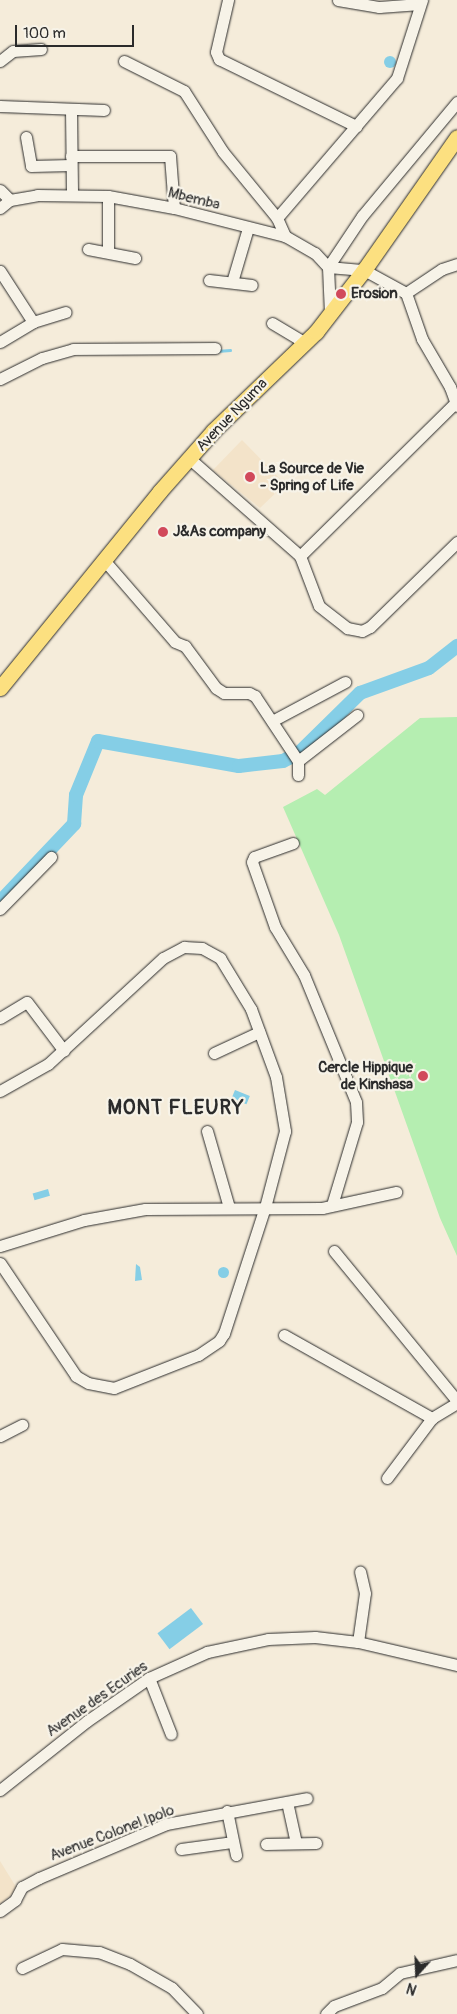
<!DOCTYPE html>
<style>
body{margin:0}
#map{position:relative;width:457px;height:2014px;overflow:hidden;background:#f5ecda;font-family:Pangolin,sans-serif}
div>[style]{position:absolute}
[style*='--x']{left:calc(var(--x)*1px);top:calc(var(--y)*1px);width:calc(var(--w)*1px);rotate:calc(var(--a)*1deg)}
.built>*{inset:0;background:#f3e3c9}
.green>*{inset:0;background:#b5eeb1}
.water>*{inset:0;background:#85cee6;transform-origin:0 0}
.round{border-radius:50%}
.stream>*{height:2.5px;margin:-1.25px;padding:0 1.25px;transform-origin:1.25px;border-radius:1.25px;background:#85cee6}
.river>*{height:14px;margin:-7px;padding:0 7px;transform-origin:7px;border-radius:7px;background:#85cee6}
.roads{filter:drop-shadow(0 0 1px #2b2b2b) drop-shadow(0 0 1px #2b2b2b)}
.minor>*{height:11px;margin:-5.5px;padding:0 5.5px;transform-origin:5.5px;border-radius:5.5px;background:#f7f3e8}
.major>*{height:15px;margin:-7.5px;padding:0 7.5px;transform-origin:7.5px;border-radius:7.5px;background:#fce080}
.dots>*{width:14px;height:14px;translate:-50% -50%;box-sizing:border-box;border:2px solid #f7f3e8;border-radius:50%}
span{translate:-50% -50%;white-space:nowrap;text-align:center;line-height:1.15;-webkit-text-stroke:4.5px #f7f3e8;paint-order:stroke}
.street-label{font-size:15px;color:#2b2b2b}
.poi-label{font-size:15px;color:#2b2b2b;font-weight:700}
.left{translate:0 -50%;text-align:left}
.right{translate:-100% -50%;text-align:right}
.district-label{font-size:20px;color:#2b2b2b;font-weight:700;letter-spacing:1px}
.north{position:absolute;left:392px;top:1949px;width:50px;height:50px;-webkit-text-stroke:4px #f7f3e8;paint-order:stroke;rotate:200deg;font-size:14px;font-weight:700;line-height:20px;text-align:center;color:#2b2b2b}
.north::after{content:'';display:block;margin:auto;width:18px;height:22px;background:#2b2b2b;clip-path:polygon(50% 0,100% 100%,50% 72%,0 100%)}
.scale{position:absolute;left:15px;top:25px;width:119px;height:22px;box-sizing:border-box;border:2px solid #2b2b2b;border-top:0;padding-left:6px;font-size:15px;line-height:18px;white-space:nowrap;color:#2b2b2b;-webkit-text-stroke:4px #f7f3e8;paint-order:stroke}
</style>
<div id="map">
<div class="built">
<div style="clip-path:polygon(242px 440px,285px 484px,260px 508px,213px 470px)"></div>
<div style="clip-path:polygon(0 1861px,18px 1890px,0 1904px)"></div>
</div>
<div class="green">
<div style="clip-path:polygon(457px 717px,457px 1256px,440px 1218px,339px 935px,283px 807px,317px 789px,325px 795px,420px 718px)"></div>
</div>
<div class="water">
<div class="round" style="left:384px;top:56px;width:12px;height:12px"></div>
<div style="left:235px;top:1090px;width:16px;height:9px;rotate:22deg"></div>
<div style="left:48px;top:1189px;width:7px;height:16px;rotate:74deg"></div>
<div style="clip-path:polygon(136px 1264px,140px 1267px,142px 1280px,135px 1281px)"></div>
<div class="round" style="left:217.5px;top:1266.5px;width:11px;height:11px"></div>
<div style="left:191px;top:1608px;width:20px;height:42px;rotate:53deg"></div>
</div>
<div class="stream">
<div style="--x:217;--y:351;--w:13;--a:-4"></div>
</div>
<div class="river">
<div style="--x:0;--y:902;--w:108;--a:-46.5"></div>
<div style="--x:74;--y:824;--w:29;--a:-86"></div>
<div style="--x:76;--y:795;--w:58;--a:-67.8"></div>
<div style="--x:98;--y:741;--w:143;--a:10.1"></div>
<div style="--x:239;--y:766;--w:44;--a:-6.5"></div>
<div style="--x:283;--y:761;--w:18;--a:-27"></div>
<div style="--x:299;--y:753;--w:86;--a:-44.5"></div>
<div style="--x:360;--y:693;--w:73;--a:-19.9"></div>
<div style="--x:429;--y:668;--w:36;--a:-38"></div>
</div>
<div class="roads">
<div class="minor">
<div style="--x:228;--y:0;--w:53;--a:103"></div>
<div style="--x:216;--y:52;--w:8;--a:67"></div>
<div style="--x:219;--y:59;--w:153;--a:26.1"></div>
<div style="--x:338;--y:0;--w:42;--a:9.7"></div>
<div style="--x:379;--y:7;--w:41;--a:-4.2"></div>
<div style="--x:0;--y:61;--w:16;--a:-38"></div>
<div style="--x:13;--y:51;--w:28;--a:-4"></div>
<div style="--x:124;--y:61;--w:67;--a:26.6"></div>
<div style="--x:184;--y:91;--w:72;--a:57.4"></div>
<div style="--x:223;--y:152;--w:85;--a:50.7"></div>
<div style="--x:277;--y:218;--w:20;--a:66"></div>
<div style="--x:457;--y:102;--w:148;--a:129.8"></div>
<div style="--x:362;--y:216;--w:61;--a:123.7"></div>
<div style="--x:328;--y:267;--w:36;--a:5"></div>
<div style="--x:364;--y:270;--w:48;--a:28.7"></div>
<div style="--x:406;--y:293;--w:49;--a:70.8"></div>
<div style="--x:422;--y:339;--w:56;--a:59.7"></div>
<div style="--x:450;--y:387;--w:20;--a:70"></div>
<div style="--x:0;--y:106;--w:104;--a:2.2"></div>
<div style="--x:71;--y:109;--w:84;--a:89.3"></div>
<div style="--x:26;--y:137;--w:29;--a:80"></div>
<div style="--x:31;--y:166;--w:40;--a:-1.4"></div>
<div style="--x:71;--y:156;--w:99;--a:0"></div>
<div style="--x:170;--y:156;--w:52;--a:85.6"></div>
<div style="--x:0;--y:190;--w:14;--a:45"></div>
<div style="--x:108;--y:196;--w:56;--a:90"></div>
<div style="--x:0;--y:208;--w:13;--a:-39"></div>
<div style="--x:10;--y:200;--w:27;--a:-10"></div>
<div style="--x:37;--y:195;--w:71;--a:0.8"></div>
<div style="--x:108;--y:196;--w:67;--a:10.3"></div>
<div style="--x:174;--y:208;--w:114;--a:14.2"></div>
<div style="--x:285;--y:236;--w:34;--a:30"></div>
<div style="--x:315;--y:253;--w:19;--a:47"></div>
<div style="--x:328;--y:267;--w:46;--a:87.5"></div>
<div style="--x:277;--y:218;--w:184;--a:-49.4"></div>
<div style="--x:397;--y:78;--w:82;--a:-72.2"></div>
<div style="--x:88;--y:249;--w:48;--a:10.8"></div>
<div style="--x:0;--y:271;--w:61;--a:57.1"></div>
<div style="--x:209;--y:280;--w:43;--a:6.6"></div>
<div style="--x:232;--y:282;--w:56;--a:-73.5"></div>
<div style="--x:406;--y:293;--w:43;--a:-33.7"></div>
<div style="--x:442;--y:269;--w:16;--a:-18"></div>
<div style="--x:272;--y:323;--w:39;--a:31"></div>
<div style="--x:0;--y:342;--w:39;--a:-31"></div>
<div style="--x:33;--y:322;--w:34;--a:-17"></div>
<div style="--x:0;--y:379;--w:47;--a:-26.6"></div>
<div style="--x:42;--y:358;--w:32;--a:-16"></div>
<div style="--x:73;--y:349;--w:142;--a:-0.4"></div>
<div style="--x:190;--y:459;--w:147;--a:41.4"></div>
<div style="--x:300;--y:556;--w:53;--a:69.2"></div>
<div style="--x:319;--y:606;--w:36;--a:38"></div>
<div style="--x:347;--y:628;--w:15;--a:11"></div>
<div style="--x:362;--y:631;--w:9;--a:-27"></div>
<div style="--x:370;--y:627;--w:122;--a:-44.3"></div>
<div style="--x:300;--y:556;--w:218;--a:-44.6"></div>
<div style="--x:104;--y:560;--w:108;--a:49.1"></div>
<div style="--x:175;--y:642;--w:11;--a:22"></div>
<div style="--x:185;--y:646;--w:52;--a:53.6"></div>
<div style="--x:216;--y:688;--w:9;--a:32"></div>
<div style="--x:224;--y:693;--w:25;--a:0"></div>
<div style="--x:249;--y:693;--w:7;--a:27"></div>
<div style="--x:255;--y:696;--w:78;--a:56.5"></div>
<div style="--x:298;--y:761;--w:14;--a:90"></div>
<div style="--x:272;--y:721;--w:83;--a:-28.1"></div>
<div style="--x:298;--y:761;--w:75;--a:-37.9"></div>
<div style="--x:293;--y:843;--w:41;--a:160.3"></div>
<div style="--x:254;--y:857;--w:5;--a:112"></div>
<div style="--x:252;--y:862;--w:69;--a:70.5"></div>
<div style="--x:275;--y:927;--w:56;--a:58.9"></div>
<div style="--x:304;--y:975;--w:137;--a:67.7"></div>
<div style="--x:356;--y:1102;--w:20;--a:87"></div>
<div style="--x:357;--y:1122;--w:87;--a:106.8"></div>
<div style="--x:0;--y:909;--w:73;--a:-45.6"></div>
<div style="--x:0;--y:1018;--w:31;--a:-31"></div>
<div style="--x:27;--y:1002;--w:61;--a:52.9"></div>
<div style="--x:214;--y:1053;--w:50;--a:-25"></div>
<div style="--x:0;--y:1091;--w:55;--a:-29.4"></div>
<div style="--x:48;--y:1064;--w:156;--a:-42.7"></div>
<div style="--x:163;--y:958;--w:24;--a:-28"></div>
<div style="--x:184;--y:947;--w:18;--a:3"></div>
<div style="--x:202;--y:948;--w:21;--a:29"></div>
<div style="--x:220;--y:958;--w:60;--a:58.7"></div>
<div style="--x:251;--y:1009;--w:72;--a:69.8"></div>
<div style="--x:276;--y:1077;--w:55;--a:80.5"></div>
<div style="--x:285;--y:1131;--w:79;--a:104.7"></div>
<div style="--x:265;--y:1207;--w:133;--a:108"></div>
<div style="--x:224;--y:1333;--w:9;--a:122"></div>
<div style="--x:219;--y:1341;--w:25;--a:146"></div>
<div style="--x:198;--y:1355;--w:90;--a:158.6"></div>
<div style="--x:114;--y:1388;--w:26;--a:-169"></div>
<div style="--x:88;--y:1383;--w:14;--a:-150"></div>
<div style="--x:76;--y:1376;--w:136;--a:-123.9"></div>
<div style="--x:207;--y:1131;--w:79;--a:73.9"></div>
<div style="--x:0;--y:1246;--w:88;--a:-17.2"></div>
<div style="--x:84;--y:1220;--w:62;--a:-10.2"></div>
<div style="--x:145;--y:1209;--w:177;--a:-0.3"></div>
<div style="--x:322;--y:1208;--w:76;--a:-12.2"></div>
<div style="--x:334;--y:1251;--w:194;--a:50.6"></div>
<div style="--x:284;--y:1335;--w:170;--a:29.3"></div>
<div style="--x:432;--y:1418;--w:29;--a:-31"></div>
<div style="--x:0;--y:1436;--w:25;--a:-27"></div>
<div style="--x:387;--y:1478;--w:75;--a:-53.1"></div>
<div style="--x:358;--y:1642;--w:49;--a:-81.9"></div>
<div style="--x:365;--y:1593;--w:22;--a:-103"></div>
<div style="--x:149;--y:1678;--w:60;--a:68.6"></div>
<div style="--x:0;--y:1790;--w:111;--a:-38.4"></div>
<div style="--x:87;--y:1721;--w:75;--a:-34.7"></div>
<div style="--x:149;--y:1678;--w:64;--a:-24.1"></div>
<div style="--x:207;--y:1652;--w:62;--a:-12"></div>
<div style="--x:268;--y:1639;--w:47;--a:-2.4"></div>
<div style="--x:315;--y:1637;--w:43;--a:6.6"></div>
<div style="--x:358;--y:1642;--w:102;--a:13.1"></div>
<div style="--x:287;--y:1802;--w:42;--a:77.6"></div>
<div style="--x:227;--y:1811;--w:45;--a:78.4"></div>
<div style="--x:266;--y:1844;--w:50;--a:-1.1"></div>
<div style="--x:181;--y:1849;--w:51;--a:-7.8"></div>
<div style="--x:0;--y:1911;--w:19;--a:-36"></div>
<div style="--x:15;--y:1900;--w:15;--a:-62"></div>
<div style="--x:22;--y:1887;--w:19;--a:-28"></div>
<div style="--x:39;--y:1878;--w:138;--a:-23"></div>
<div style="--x:166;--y:1824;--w:143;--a:-10.4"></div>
<div style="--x:22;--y:1968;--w:44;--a:-25.4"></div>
<div style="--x:62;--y:1949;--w:37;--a:5"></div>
<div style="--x:99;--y:1952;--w:33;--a:21"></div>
<div style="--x:130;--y:1964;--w:48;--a:29.7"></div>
<div style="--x:172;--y:1988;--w:36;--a:46"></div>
<div style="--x:326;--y:2014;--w:11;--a:-45"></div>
<div style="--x:334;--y:2006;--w:51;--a:-20.6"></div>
<div style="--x:382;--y:1988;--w:23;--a:-40"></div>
<div style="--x:400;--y:1973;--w:58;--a:-12.8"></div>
</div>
<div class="major">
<div style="--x:0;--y:688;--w:254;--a:-50.9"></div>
<div style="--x:160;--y:491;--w:80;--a:-48.5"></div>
<div style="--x:213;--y:431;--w:143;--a:-43.9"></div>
<div style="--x:316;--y:332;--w:78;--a:-52.3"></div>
<div style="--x:364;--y:270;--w:162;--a:-55"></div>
</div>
</div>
<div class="dots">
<div style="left:341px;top:294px;background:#d1495b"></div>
<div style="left:250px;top:477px;background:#d1495b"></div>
<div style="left:163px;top:532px;background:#d1495b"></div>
<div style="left:423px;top:1076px;background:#d1495b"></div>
</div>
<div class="street-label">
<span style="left:194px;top:199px;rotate:14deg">Mbemba</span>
<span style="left:232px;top:415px;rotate:-46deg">Avenue Nguma</span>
<span style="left:97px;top:1699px;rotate:-35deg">Avenue des Ecuries</span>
<span style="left:112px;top:1833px;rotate:-21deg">Avenue Colonel Ipolo</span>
</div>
<div class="poi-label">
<span class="left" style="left:351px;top:294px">Erosion</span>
<span class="left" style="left:260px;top:477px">La Source de Vie<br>- Spring of Life</span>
<span class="left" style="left:173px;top:532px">J&amp;As company</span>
<span class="right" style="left:413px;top:1076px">Cercle Hippique<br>de Kinshasa</span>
</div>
<div class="district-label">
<span style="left:176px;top:1107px">MONT FLEURY</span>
</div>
<div class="north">N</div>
<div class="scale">100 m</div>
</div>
